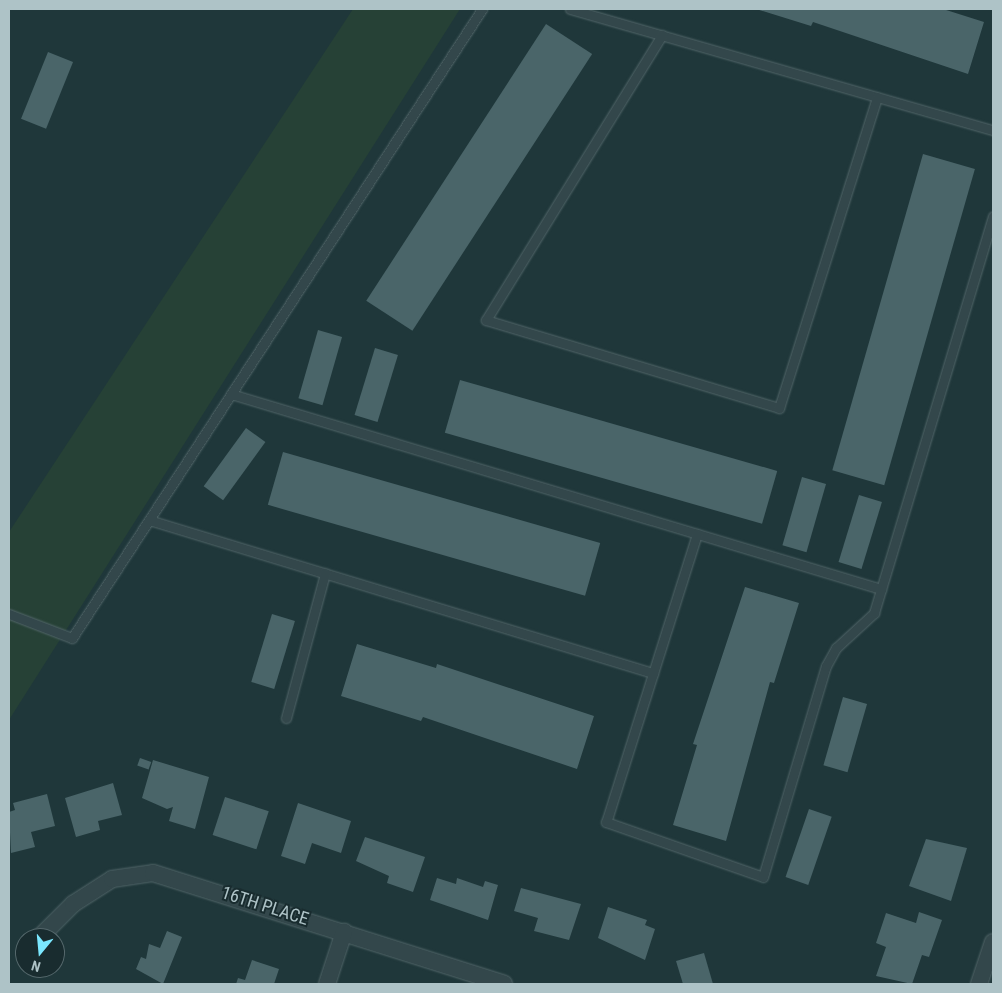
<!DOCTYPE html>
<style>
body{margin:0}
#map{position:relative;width:1002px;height:993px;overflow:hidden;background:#1f373a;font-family:"Roboto Condensed",sans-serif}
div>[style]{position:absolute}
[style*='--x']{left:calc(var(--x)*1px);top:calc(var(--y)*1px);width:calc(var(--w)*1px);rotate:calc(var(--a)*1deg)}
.green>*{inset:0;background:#264136}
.building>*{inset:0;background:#4a6569;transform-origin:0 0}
.roads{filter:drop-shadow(0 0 1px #516568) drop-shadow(0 0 1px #516568)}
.service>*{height:9px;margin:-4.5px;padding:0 4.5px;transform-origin:4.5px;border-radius:4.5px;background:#33474b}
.minor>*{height:16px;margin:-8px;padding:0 8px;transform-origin:8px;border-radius:8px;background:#33474b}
span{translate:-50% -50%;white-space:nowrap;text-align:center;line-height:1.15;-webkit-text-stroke:4px #192c2f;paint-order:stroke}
.street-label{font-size:18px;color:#aec3c7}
.frame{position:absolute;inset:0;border:10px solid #aec3c7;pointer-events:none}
.north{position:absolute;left:15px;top:928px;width:50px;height:50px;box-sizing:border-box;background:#192c2f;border:1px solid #55686c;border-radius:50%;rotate:197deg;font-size:14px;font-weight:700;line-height:20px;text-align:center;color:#aec3c7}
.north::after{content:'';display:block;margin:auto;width:18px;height:22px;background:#7be8ff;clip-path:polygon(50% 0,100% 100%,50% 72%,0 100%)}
</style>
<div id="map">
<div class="green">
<div style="clip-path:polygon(353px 9px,460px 9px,9px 720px,9px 532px)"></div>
</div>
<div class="building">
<div style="clip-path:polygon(756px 9px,943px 9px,984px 22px,968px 74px,813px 22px,811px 26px)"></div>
<div style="left:546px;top:24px;width:55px;height:330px;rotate:33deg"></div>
<div style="left:48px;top:52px;width:27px;height:72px;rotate:22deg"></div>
<div style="left:923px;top:154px;width:54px;height:329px;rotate:16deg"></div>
<div style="left:318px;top:330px;width:25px;height:71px;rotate:16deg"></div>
<div style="left:375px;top:348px;width:24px;height:70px;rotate:17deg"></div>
<div style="left:460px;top:380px;width:330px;height:55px;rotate:16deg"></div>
<div style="left:246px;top:428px;width:24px;height:72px;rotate:36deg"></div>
<div style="left:283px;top:452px;width:330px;height:55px;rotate:16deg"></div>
<div style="left:802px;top:477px;width:25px;height:71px;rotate:16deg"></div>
<div style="left:859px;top:495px;width:24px;height:70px;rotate:17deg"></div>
<div style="clip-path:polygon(745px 587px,799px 603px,774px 683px,770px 682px,726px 841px,673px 825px,697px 745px,693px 744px)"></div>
<div style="left:272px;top:614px;width:24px;height:71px;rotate:17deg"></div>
<div style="clip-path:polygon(357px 644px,436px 668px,437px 664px,594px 716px,577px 769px,423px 717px,421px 721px,341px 696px)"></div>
<div style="left:843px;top:697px;width:25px;height:71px;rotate:16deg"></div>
<div style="left:140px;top:758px;width:12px;height:8px;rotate:20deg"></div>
<div style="clip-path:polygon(153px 760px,209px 777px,195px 829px,169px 821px,173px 807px,167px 809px,142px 798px)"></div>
<div style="clip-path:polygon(113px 783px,122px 815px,98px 821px,100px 830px,76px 837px,65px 798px)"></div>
<div style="clip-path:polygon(47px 794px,55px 826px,31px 832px,35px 847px,11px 853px,9px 812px,15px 810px,13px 803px)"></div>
<div style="left:225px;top:797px;width:46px;height:40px;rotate:18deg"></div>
<div style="clip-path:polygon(298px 803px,351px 821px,341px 853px,312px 843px,305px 864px,281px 856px)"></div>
<div style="left:809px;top:809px;width:24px;height:72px;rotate:19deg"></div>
<div style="clip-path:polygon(365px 837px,425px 857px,413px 892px,387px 883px,389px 876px,356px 861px)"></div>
<div style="clip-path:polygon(926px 839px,967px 848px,951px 901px,909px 886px)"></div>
<div style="clip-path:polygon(437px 878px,456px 884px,457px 878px,483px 887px,485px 881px,498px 885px,488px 920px,430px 900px)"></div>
<div style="clip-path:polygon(521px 888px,581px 904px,569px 940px,534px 931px,538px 918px,514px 911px)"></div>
<div style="clip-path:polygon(608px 907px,647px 920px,645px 925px,655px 929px,645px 960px,598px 938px)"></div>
<div style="clip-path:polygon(919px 912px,942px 920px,929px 957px,922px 955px,912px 984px,876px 976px,886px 947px,876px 943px,886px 913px,916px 923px)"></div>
<div style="clip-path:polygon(167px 931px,182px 937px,163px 984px,136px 969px,141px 957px,146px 959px,149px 944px,160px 948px)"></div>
<div style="clip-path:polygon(704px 953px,713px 984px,683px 984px,676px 961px)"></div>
<div style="clip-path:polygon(252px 960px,279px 969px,274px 984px,236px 984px,238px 978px,245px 980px)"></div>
</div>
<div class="roads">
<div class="service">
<div style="--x:570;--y:9;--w:440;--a:16"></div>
<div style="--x:662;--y:35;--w:335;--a:121.7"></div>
<div style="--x:486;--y:320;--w:306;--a:16.7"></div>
<div style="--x:779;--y:408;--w:326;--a:-72.5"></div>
<div style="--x:231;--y:394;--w:679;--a:16.7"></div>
<div style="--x:149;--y:520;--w:527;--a:16.89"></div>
<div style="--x:697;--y:534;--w:302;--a:107.5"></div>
<div style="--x:606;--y:822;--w:166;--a:19.3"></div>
<div style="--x:763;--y:877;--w:220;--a:-73.4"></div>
<div style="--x:826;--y:666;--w:21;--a:-61"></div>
<div style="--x:836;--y:648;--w:52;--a:-42.6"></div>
<div style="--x:874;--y:613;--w:414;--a:-73.3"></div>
<div style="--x:9;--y:614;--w:67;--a:20.9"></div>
<div style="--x:72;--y:638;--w:751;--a:-56.9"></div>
<div style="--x:286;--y:718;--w:150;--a:-74.9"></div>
</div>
<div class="minor">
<div style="--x:39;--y:938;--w:48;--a:-45"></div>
<div style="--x:73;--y:904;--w:46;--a:-32.7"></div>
<div style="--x:112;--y:879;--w:41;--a:-8.3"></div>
<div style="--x:153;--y:873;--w:368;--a:17.5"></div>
<div style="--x:327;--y:984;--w:55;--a:-71.9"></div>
<div style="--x:979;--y:984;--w:44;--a:-71.6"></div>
</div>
</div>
<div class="street-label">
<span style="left:265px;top:906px;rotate:18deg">16TH PLACE</span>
</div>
<div class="frame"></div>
<div class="north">N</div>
</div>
